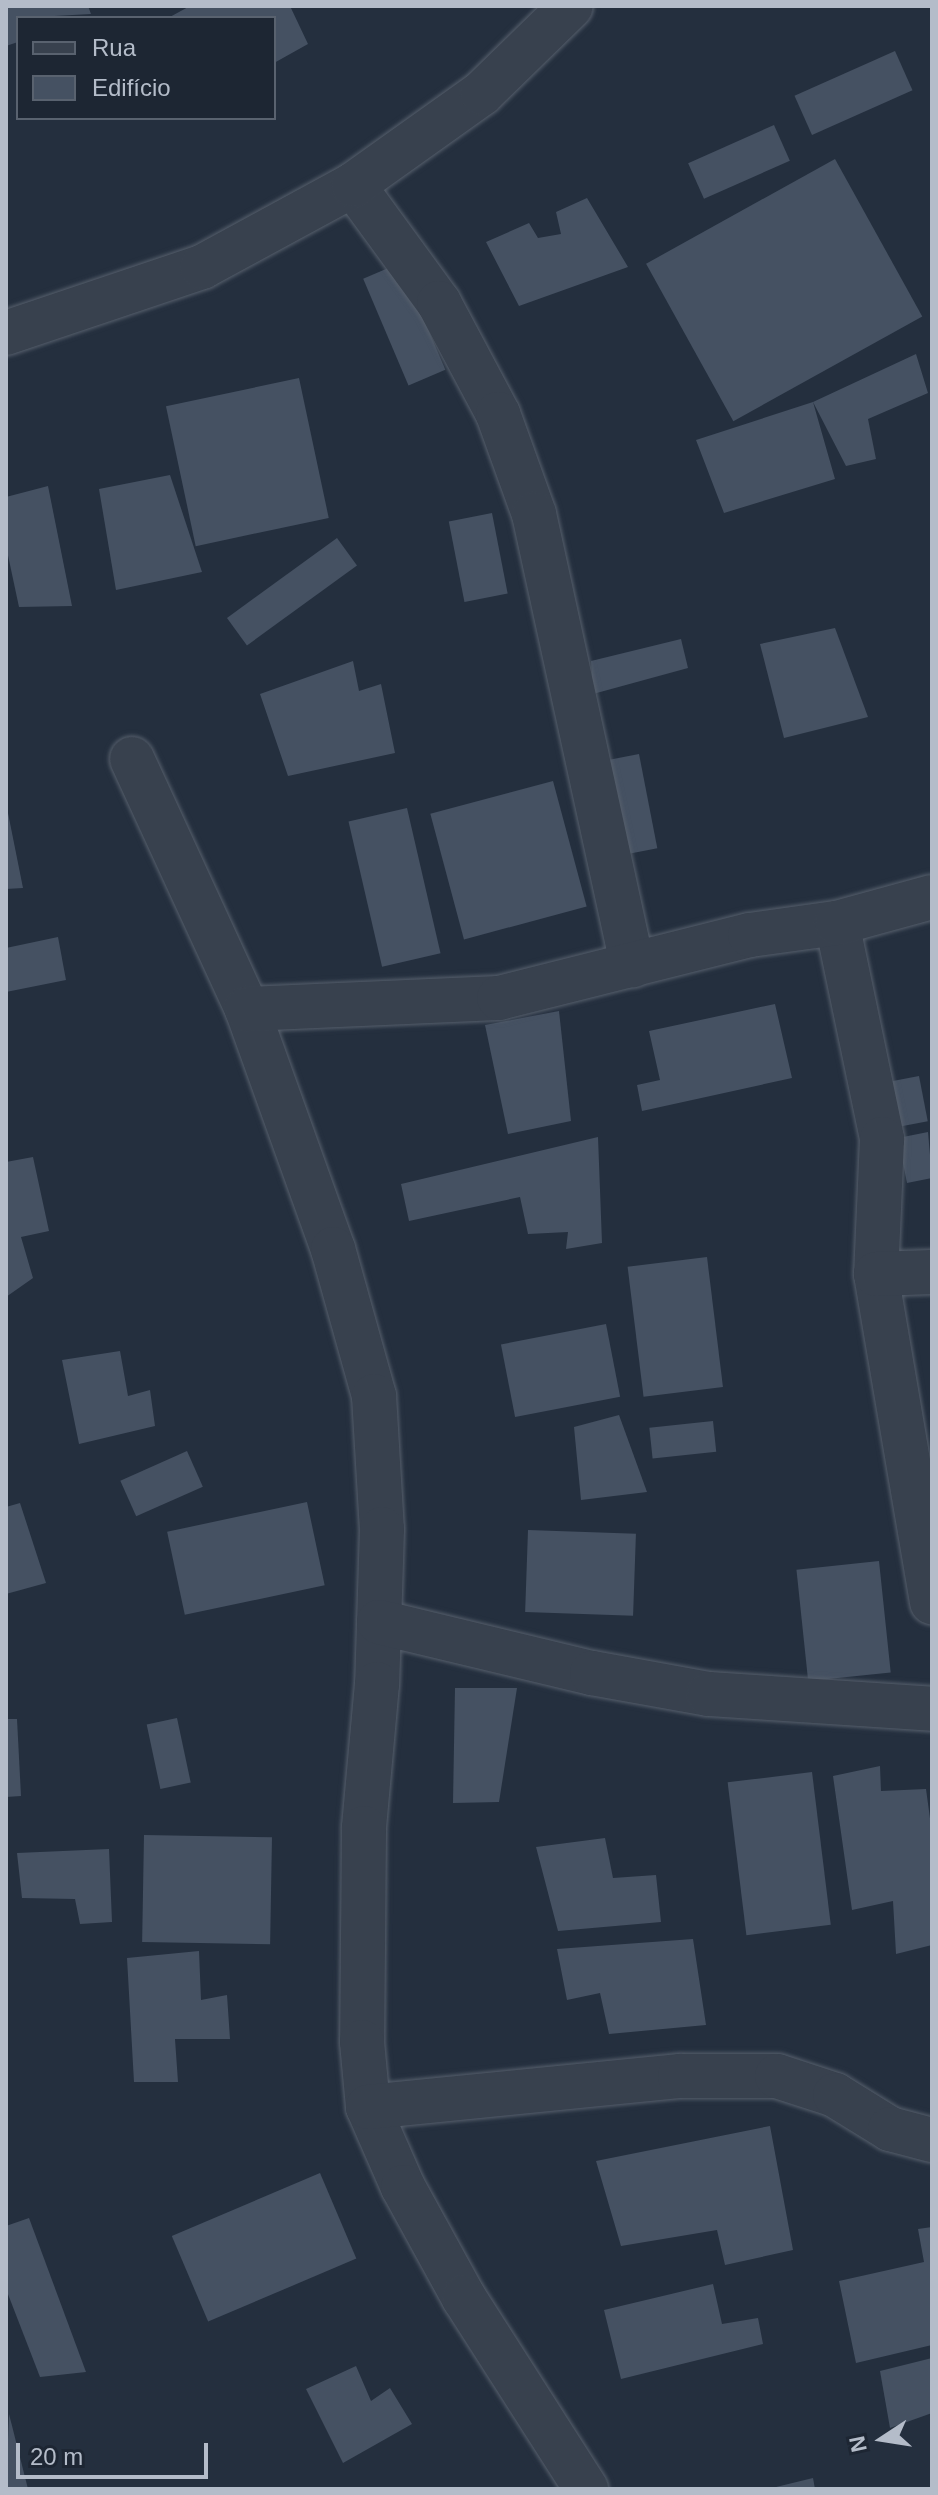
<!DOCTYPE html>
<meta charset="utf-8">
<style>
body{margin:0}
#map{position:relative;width:938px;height:2495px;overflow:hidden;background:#242f3e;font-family:Arial,sans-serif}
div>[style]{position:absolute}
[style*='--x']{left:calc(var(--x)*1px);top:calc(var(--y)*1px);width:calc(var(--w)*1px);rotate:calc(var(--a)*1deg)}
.building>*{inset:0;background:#455162;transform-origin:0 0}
.roads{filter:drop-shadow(0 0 2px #565f6c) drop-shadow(0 0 2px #565f6c)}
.street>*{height:44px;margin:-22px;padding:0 22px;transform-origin:22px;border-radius:22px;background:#38414e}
span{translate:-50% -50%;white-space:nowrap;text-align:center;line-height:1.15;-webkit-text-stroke:6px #1d2633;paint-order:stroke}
.frame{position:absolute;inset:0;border:8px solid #b4bcc9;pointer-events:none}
.legend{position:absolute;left:16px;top:16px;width:260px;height:104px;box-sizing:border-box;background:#1d2633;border:2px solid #59626f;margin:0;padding:10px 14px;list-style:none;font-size:24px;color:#b4bcc9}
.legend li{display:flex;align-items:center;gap:16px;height:40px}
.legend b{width:40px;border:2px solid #59626f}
.north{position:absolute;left:842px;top:2399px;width:80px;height:80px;-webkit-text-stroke:6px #1d2633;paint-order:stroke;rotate:258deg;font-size:22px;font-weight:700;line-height:32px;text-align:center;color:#b4bcc9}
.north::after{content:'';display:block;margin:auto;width:28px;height:36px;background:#b4bcc9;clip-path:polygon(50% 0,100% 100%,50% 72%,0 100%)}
.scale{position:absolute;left:16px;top:2443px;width:192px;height:36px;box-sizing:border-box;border:4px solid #b4bcc9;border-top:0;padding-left:10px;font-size:24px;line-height:28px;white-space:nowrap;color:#b4bcc9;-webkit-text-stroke:6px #1d2633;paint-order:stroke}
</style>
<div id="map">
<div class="building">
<div style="clip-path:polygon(6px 6px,88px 6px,91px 14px,18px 18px,18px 42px,6px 46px)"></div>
<div style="clip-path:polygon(190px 6px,290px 6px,308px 44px,274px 63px,274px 18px,168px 18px)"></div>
<div style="left:895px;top:51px;width:43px;height:110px;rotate:66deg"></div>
<div style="left:774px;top:125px;width:39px;height:94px;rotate:66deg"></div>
<div style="left:835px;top:159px;width:180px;height:216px;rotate:61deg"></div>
<div style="clip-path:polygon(587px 198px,628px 267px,519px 306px,486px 242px,529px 223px,538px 238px,561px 234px,556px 212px)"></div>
<div style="left:400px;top:263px;width:116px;height:40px;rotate:67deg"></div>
<div style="clip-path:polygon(916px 354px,928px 393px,868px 419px,876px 459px,846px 466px,813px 402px,835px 479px,724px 513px,696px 440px,813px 402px)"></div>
<div style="left:299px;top:378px;width:143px;height:136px;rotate:78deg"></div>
<div style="clip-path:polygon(170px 475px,202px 572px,116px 590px,99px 489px)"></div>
<div style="clip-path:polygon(48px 486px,72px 606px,19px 607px,6px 546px,6px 497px)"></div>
<div style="left:492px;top:513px;width:82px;height:44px;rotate:79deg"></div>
<div style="left:337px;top:538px;width:34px;height:136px;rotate:54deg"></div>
<div style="clip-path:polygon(835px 628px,868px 717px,784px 738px,760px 644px)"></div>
<div style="clip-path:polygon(681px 639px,688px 668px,593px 694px,591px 661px)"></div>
<div style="clip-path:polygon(353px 661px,359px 691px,381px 684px,395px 753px,288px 776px,260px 694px)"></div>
<div style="left:639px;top:754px;width:96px;height:38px;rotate:79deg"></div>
<div style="left:553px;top:781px;width:130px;height:127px;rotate:75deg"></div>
<div style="clip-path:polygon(7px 808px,23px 888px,6px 889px)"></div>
<div style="left:407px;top:808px;width:149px;height:60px;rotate:77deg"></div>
<div style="clip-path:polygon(58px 937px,66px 980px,6px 992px,6px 948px)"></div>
<div style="clip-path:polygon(775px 1004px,792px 1078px,642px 1111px,637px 1085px,660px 1080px,649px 1031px)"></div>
<div style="clip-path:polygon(559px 1011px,571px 1121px,508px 1134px,485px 1025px)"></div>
<div style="left:919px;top:1076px;width:46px;height:32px;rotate:79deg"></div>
<div style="clip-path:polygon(928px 1132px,932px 1178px,907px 1183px,898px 1138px)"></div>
<div style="clip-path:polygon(598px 1137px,602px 1243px,566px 1249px,568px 1232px,528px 1234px,520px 1197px,409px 1221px,401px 1184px)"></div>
<div style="clip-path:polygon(33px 1157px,49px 1231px,21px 1237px,33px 1278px,6px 1297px,6px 1162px)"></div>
<div style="left:707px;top:1257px;width:131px;height:80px;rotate:83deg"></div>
<div style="left:606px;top:1324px;width:74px;height:107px;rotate:79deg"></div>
<div style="clip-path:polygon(120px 1351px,128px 1396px,150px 1390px,155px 1426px,79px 1444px,62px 1360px)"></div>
<div style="clip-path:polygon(619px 1415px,647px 1492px,581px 1500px,574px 1427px)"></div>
<div style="left:713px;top:1421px;width:31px;height:64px;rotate:84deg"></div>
<div style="left:187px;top:1451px;width:39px;height:73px;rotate:66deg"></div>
<div style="left:307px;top:1502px;width:85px;height:143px;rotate:78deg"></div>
<div style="clip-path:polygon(20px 1503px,46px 1583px,6px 1594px,6px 1507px)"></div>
<div style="left:528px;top:1530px;width:108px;height:82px;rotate:2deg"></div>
<div style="left:879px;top:1561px;width:112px;height:83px;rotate:84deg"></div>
<div style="clip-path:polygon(455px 1688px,517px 1688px,499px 1802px,453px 1803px)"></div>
<div style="left:177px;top:1718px;width:66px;height:31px;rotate:78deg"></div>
<div style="clip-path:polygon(6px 1719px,17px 1719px,21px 1796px,6px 1797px)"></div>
<div style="clip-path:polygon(880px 1766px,881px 1791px,926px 1789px,932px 1833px,932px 1945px,896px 1954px,893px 1901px,852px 1910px,833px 1776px)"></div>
<div style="left:812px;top:1772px;width:154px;height:85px;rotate:83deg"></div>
<div style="left:144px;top:1835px;width:128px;height:107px;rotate:1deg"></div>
<div style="clip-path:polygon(605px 1838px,613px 1878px,656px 1875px,661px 1922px,558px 1931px,536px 1847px)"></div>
<div style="clip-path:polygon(109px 1849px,112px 1922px,80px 1924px,75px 1899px,22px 1898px,17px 1853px)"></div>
<div style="clip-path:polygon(693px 1939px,706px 2025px,609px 2034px,600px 1993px,567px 2000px,557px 1949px)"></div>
<div style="clip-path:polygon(199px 1951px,201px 2000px,227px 1995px,230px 2039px,175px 2039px,178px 2082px,134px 2082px,127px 1958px)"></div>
<div style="clip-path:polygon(770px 2126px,793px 2250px,725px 2265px,717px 2230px,621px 2246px,596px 2161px)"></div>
<div style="left:320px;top:2173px;width:93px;height:161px;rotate:67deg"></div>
<div style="clip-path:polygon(29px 2218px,86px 2372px,40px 2377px,6px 2289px,6px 2226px)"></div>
<div style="clip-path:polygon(932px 2227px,932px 2345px,856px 2363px,839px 2281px,924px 2262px,918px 2229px)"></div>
<div style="clip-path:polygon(713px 2284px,722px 2324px,758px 2318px,763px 2344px,621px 2379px,604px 2310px)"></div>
<div style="clip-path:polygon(932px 2358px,932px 2413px,890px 2428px,880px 2371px)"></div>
<div style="clip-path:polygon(356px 2366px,371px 2401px,390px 2388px,412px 2424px,343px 2463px,306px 2389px)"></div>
<div style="clip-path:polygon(9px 2414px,28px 2489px,6px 2489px)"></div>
<div style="clip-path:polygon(813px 2478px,815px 2489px,772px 2489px,772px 2488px)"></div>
</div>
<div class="roads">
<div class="street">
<div style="--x:353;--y:185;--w:146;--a:53.9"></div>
<div style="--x:439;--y:303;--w:126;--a:62"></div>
<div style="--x:498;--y:414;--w:106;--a:70.2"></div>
<div style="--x:534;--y:514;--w:462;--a:77.7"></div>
<div style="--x:6;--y:333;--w:207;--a:-18.6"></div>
<div style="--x:202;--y:267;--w:172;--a:-28.5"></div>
<div style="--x:353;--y:185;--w:158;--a:-35.5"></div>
<div style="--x:482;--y:93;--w:124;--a:-44.3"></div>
<div style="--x:132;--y:759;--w:275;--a:65.3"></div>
<div style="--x:247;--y:1009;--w:255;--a:70.3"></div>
<div style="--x:333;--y:1249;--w:153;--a:74.4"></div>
<div style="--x:374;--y:1396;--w:133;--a:86.6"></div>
<div style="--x:382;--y:1529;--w:155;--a:91.8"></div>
<div style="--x:377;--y:1684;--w:145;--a:95.2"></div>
<div style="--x:364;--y:1828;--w:214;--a:90.5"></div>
<div style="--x:362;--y:2042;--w:65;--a:84.7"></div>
<div style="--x:368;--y:2107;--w:87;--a:66.4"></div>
<div style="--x:403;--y:2187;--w:127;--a:61.2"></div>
<div style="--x:464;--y:2298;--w:227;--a:57.4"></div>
<div style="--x:837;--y:923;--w:221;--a:78.2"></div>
<div style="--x:882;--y:1139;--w:135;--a:92.5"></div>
<div style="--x:876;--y:1274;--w:333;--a:80.3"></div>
<div style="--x:247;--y:1009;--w:252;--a:-2.5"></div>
<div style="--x:499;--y:998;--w:259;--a:-14.1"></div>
<div style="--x:750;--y:935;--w:88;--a:-7.9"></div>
<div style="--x:837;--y:923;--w:98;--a:-15.3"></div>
<div style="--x:876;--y:1274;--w:56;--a:-2"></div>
<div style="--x:379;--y:1622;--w:219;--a:13.5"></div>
<div style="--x:592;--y:1673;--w:119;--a:10.2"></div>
<div style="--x:709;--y:1694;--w:224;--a:3.8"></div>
<div style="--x:368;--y:2107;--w:314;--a:-5.7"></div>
<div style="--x:680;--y:2076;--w:97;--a:0"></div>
<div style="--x:777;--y:2076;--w:61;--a:18.1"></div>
<div style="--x:835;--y:2095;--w:65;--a:31.7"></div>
<div style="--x:890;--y:2129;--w:43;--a:14.7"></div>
</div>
</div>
<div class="frame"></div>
<ul class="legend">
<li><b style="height:10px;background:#38414e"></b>Rua</li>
<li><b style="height:22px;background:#455162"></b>Edifício</li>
</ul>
<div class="north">N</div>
<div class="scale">20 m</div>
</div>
